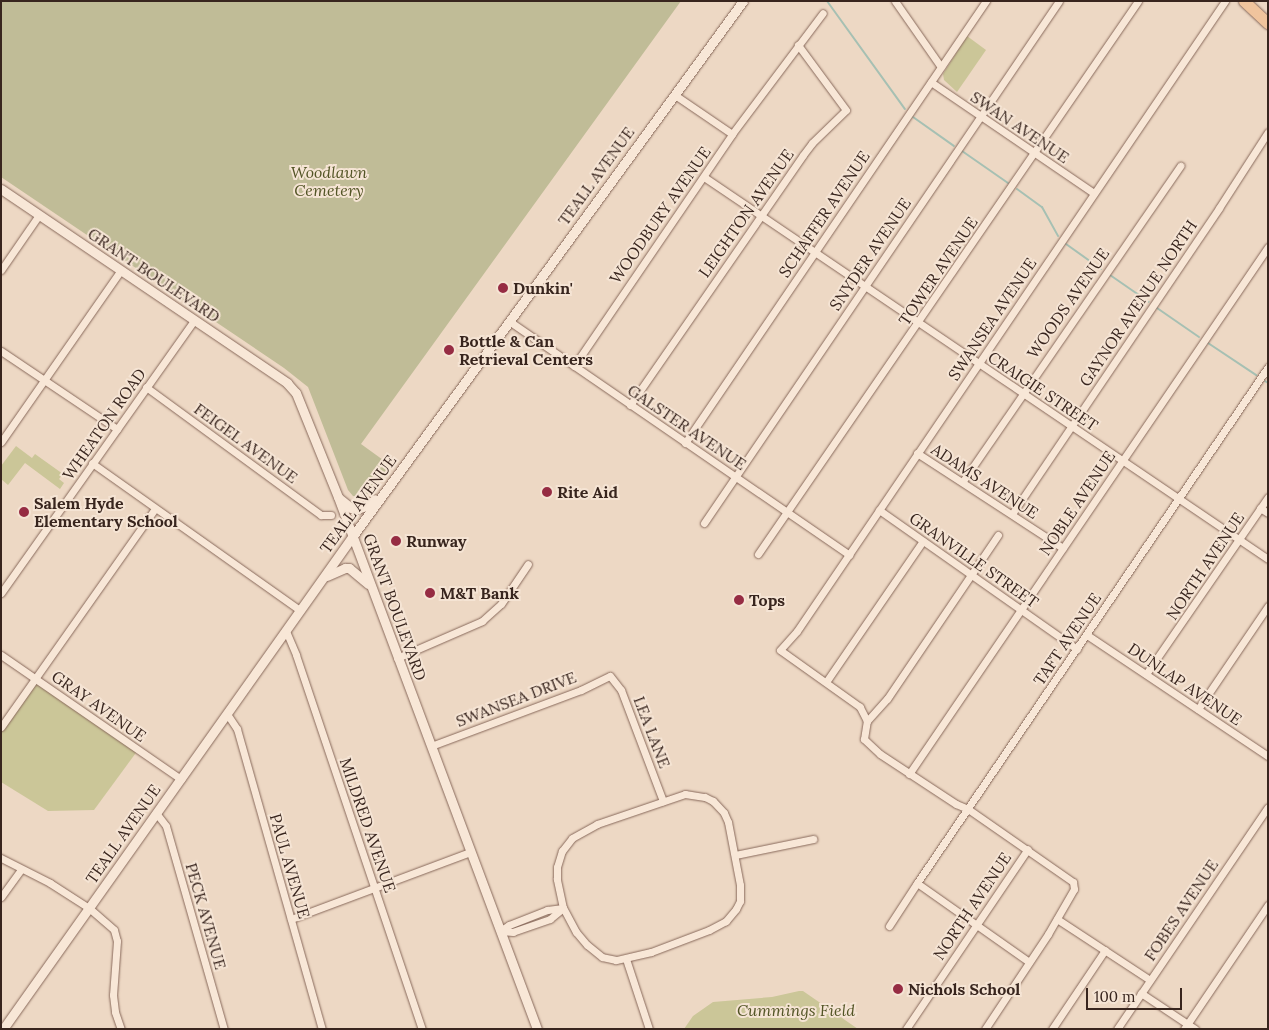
<!DOCTYPE html>
<style>
body{margin:0}
#map{position:relative;width:1269px;height:1030px;overflow:hidden;background:#edd8c4;font-family:Lora,serif}
div>[style]{position:absolute}
[style*='--x']{left:calc(var(--x)*1px);top:calc(var(--y)*1px);width:calc(var(--w)*1px);rotate:calc(var(--a)*1deg)}
.green>*{inset:0;background:#cbc698}
.cemetery>*{inset:0;background:#c0bc97}
.stream>*{height:2px;margin:-1px;padding:0 1px;transform-origin:1px;border-radius:1px;background:#a6c0b3}
.roads{filter:drop-shadow(0 0 1px #88695b) drop-shadow(0 0 1px #88695b)}
.minor>*{height:7px;margin:-3.5px;padding:0 3.5px;transform-origin:3.5px;border-radius:3.5px;background:#f8e7d7}
.tertiary>*{height:9px;margin:-4.5px;padding:0 4.5px;transform-origin:4.5px;border-radius:4.5px;background:#f8e7d7}
.primary>*{height:11px;margin:-5.5px;padding:0 5.5px;transform-origin:5.5px;border-radius:5.5px;background:#f0c49d}
.dots>*{width:14px;height:14px;translate:-50% -50%;box-sizing:border-box;border:2px solid #f5e4d4;border-radius:50%}
span{translate:-50% -50%;white-space:nowrap;text-align:center;line-height:1.15;-webkit-text-stroke:4px #f5e4d4;paint-order:stroke}
.street-label{font-size:16px;color:#38251e}
.park-label{font-size:16px;color:#525425;font-style:italic}
.poi-label{font-size:16px;color:#38251e;font-weight:700}
.left{translate:0 -50%;text-align:left}
.frame{position:absolute;inset:0;border:2px solid #38251e;pointer-events:none}
.scale{position:absolute;left:1086px;top:988px;width:96px;height:22px;box-sizing:border-box;border:2px solid #38251e;border-top:0;padding-left:6px;font-size:15px;line-height:18px;white-space:nowrap;color:#38251e;-webkit-text-stroke:4px #f5e4d4;paint-order:stroke}
</style>
<div id="map">
<div class="green">
<div style="clip-path:polygon(967px 36px,986px 50px,957px 92px,944px 80px,943px 74px)"></div>
<div style="clip-path:polygon(16px 446px,32px 458px,35px 454px,63px 474px,59px 479px,64px 483px,60px 489px,25px 463px,8px 485px,1px 479px,1px 466px)"></div>
<div style="clip-path:polygon(35px 679px,138px 750px,94px 810px,48px 811px,1px 782px,1px 727px)"></div>
<div style="clip-path:polygon(799px 991px,803px 991px,858px 1029px,684px 1029px,693px 1016px,713px 1002px,772px 997px)"></div>
</div>
<div class="cemetery">
<div style="clip-path:polygon(1px 1px,681px 1px,361px 444px,390px 465px,364px 498px,353px 496px,348px 490px,308px 387px,284px 368px,1px 177px)"></div>
</div>
<div class="stream">
<div style="--x:827;--y:1;--w:133;--a:54.2"></div>
<div style="--x:913;--y:117;--w:50;--a:35.3"></div>
<div style="--x:962;--y:151;--w:56;--a:34.8"></div>
<div style="--x:1017;--y:189;--w:31;--a:36"></div>
<div style="--x:1042;--y:207;--w:33;--a:61"></div>
<div style="--x:1066;--y:244;--w:43;--a:35.5"></div>
<div style="--x:1110;--y:275;--w:47;--a:34.7"></div>
<div style="--x:1157;--y:308;--w:51;--a:34.6"></div>
<div style="--x:1208;--y:343;--w:58;--a:33.7"></div>
<div style="--x:1265;--y:381;--w:4;--a:34"></div>
</div>
<div class="roads">
<div class="minor">
<div style="--x:895;--y:1;--w:80;--a:55.1"></div>
<div style="--x:931;--y:82;--w:197;--a:34.3"></div>
<div style="--x:675;--y:95;--w:69;--a:34.4"></div>
<div style="--x:704;--y:177;--w:681;--a:34.11"></div>
<div style="--x:1;--y:270;--w:67;--a:-55.4"></div>
<div style="--x:509;--y:321;--w:413;--a:34.5"></div>
<div style="--x:1;--y:351;--w:140;--a:33.9"></div>
<div style="--x:574;--y:366;--w:281;--a:-55.7"></div>
<div style="--x:732;--y:134;--w:151;--a:-53.1"></div>
<div style="--x:146;--y:387;--w:217;--a:36.2"></div>
<div style="--x:321;--y:515;--w:10;--a:0"></div>
<div style="--x:630;--y:405;--w:304;--a:-55.3"></div>
<div style="--x:803;--y:155;--w:15;--a:-53"></div>
<div style="--x:812;--y:143;--w:47;--a:-44.1"></div>
<div style="--x:846;--y:110;--w:81;--a:-126.4"></div>
<div style="--x:1;--y:442;--w:210;--a:-55.1"></div>
<div style="--x:685;--y:443;--w:535;--a:-55.75"></div>
<div style="--x:917;--y:453;--w:174;--a:33.1"></div>
<div style="--x:92;--y:463;--w:255;--a:35.3"></div>
<div style="--x:963;--y:481;--w:383;--a:-55.4"></div>
<div style="--x:1260;--y:508;--w:9;--a:32"></div>
<div style="--x:879;--y:510;--w:242;--a:35.1"></div>
<div style="--x:1012;--y:514;--w:369;--a:-55.9"></div>
<div style="--x:1219;--y:208;--w:90;--a:-57.2"></div>
<div style="--x:704;--y:523;--w:631;--a:-55.78"></div>
<div style="--x:758;--y:554;--w:671;--a:-55.5"></div>
<div style="--x:1;--y:593;--w:334;--a:-54.7"></div>
<div style="--x:286;--y:631;--w:26;--a:67"></div>
<div style="--x:296;--y:655;--w:395;--a:71.4"></div>
<div style="--x:1087;--y:635;--w:218;--a:33.8"></div>
<div style="--x:1;--y:655;--w:219;--a:34.6"></div>
<div style="--x:397;--y:658;--w:93;--a:-23.5"></div>
<div style="--x:482;--y:621;--w:25;--a:-42"></div>
<div style="--x:501;--y:604;--w:48;--a:-56"></div>
<div style="--x:1146;--y:674;--w:215;--a:-55.4"></div>
<div style="--x:826;--y:682;--w:171;--a:-55.5"></div>
<div style="--x:1198;--y:709;--w:125;--a:-55.8"></div>
<div style="--x:227;--y:714;--w:18;--a:56"></div>
<div style="--x:237;--y:729;--w:312;--a:74.2"></div>
<div style="--x:867;--y:721;--w:16;--a:-117"></div>
<div style="--x:860;--y:707;--w:98;--a:-144.5"></div>
<div style="--x:780;--y:650;--w:25;--a:-48"></div>
<div style="--x:797;--y:631;--w:762;--a:-55.81"></div>
<div style="--x:1;--y:727;--w:267;--a:-54.8"></div>
<div style="--x:431;--y:746;--w:160;--a:-20.5"></div>
<div style="--x:581;--y:690;--w:32;--a:-26"></div>
<div style="--x:610;--y:676;--w:18;--a:52"></div>
<div style="--x:621;--y:690;--w:119;--a:69.3"></div>
<div style="--x:909;--y:774;--w:638;--a:-55.74"></div>
<div style="--x:685;--y:794;--w:20;--a:9"></div>
<div style="--x:705;--y:797;--w:9;--a:27"></div>
<div style="--x:713;--y:801;--w:16;--a:47"></div>
<div style="--x:724;--y:813;--w:10;--a:66"></div>
<div style="--x:728;--y:822;--w:64;--a:79.2"></div>
<div style="--x:740;--y:885;--w:16;--a:90"></div>
<div style="--x:740;--y:901;--w:9;--a:117"></div>
<div style="--x:736;--y:909;--w:16;--a:130"></div>
<div style="--x:726;--y:921;--w:19;--a:152"></div>
<div style="--x:709;--y:930;--w:62;--a:159.2"></div>
<div style="--x:651;--y:952;--w:36;--a:167"></div>
<div style="--x:616;--y:960;--w:14;--a:-168"></div>
<div style="--x:602;--y:957;--w:19;--a:-141"></div>
<div style="--x:587;--y:945;--w:17;--a:-130"></div>
<div style="--x:576;--y:932;--w:27;--a:-118"></div>
<div style="--x:563;--y:908;--w:30;--a:-102"></div>
<div style="--x:557;--y:879;--w:12;--a:-90"></div>
<div style="--x:557;--y:867;--w:17;--a:-73"></div>
<div style="--x:562;--y:851;--w:16;--a:-52"></div>
<div style="--x:572;--y:838;--w:29;--a:-29"></div>
<div style="--x:597;--y:824;--w:93;--a:-18.8"></div>
<div style="--x:156;--y:813;--w:16;--a:52"></div>
<div style="--x:166;--y:826;--w:211;--a:74.1"></div>
<div style="--x:735;--y:855;--w:80;--a:-11.6"></div>
<div style="--x:1;--y:858;--w:55;--a:27"></div>
<div style="--x:50;--y:883;--w:46;--a:32.7"></div>
<div style="--x:89;--y:908;--w:33;--a:41"></div>
<div style="--x:114;--y:930;--w:11;--a:75"></div>
<div style="--x:117;--y:941;--w:54;--a:94.2"></div>
<div style="--x:113;--y:995;--w:17;--a:83"></div>
<div style="--x:115;--y:1012;--w:18;--a:71"></div>
<div style="--x:917;--y:883;--w:137;--a:35.2"></div>
<div style="--x:1;--y:897;--w:34;--a:-54"></div>
<div style="--x:563;--y:908;--w:17;--a:140"></div>
<div style="--x:550;--y:919;--w:39;--a:161"></div>
<div style="--x:513;--y:932;--w:13;--a:-176"></div>
<div style="--x:500;--y:931;--w:11;--a:-34"></div>
<div style="--x:509;--y:925;--w:41;--a:-21.5"></div>
<div style="--x:547;--y:910;--w:16;--a:-7"></div>
<div style="--x:291;--y:919;--w:191;--a:-20.5"></div>
<div style="--x:1057;--y:919;--w:111;--a:33.3"></div>
<div style="--x:889;--y:926;--w:51;--a:-56.9"></div>
<div style="--x:917;--y:883;--w:624;--a:-55.78"></div>
<div style="--x:626;--y:959;--w:74;--a:71.8"></div>
<div style="--x:1141;--y:993;--w:65;--a:33.7"></div>
<div style="--x:906;--y:1029;--w:217;--a:-55.9"></div>
<div style="--x:985;--y:1029;--w:114;--a:-56.4"></div>
<div style="--x:1048;--y:934;--w:52;--a:-60"></div>
<div style="--x:1074;--y:889;--w:7;--a:-98"></div>
<div style="--x:1073;--y:882;--w:128;--a:-145.2"></div>
<div style="--x:968;--y:809;--w:13;--a:-157"></div>
<div style="--x:956;--y:804;--w:91;--a:-146.7"></div>
<div style="--x:880;--y:754;--w:22;--a:-137"></div>
<div style="--x:864;--y:739;--w:18;--a:-81"></div>
<div style="--x:867;--y:721;--w:30;--a:-48"></div>
<div style="--x:887;--y:699;--w:198;--a:-55.9"></div>
<div style="--x:1052;--y:1029;--w:95;--a:-56.1"></div>
<div style="--x:1117;--y:1029;--w:268;--a:-55.8"></div>
<div style="--x:1184;--y:1029;--w:150;--a:-55.9"></div>
</div>
<div class="tertiary">
<div style="--x:1;--y:189;--w:346;--a:34.1"></div>
<div style="--x:287;--y:383;--w:13;--a:48"></div>
<div style="--x:296;--y:393;--w:112;--a:68"></div>
<div style="--x:338;--y:497;--w:568;--a:69.49"></div>
<div style="--x:340;--y:499;--w:14;--a:39"></div>
<div style="--x:351;--y:508;--w:6;--a:9"></div>
<div style="--x:357;--y:509;--w:9;--a:-18"></div>
<div style="--x:366;--y:506;--w:11;--a:-38"></div>
<div style="--x:327;--y:576;--w:20;--a:-24"></div>
<div style="--x:345;--y:568;--w:4;--a:0"></div>
<div style="--x:349;--y:568;--w:25;--a:40"></div>
<div style="--x:3;--y:1029;--w:603;--a:-54.65"></div>
<div style="--x:352;--y:537;--w:663;--a:-53.89"></div>
</div>
<div class="primary">
<div style="--x:1244;--y:1;--w:33;--a:43"></div>
</div>
</div>
<div class="dots">
<div style="left:503px;top:288px;background:#962c43"></div>
<div style="left:449px;top:350px;background:#962c43"></div>
<div style="left:547px;top:492px;background:#962c43"></div>
<div style="left:24px;top:512px;background:#962c43"></div>
<div style="left:396px;top:541px;background:#962c43"></div>
<div style="left:430px;top:593px;background:#962c43"></div>
<div style="left:739px;top:600px;background:#962c43"></div>
<div style="left:898px;top:989px;background:#962c43"></div>
</div>
<div class="street-label">
<span style="left:1020px;top:127px;rotate:34deg">SWAN AVENUE</span>
<span style="left:596px;top:176px;rotate:-54deg">TEALL AVENUE</span>
<span style="left:746px;top:213px;rotate:-55deg">LEIGHTON AVENUE</span>
<span style="left:824px;top:214px;rotate:-56deg">SCHAFFER AVENUE</span>
<span style="left:660px;top:215px;rotate:-55deg">WOODBURY AVENUE</span>
<span style="left:870px;top:254px;rotate:-56deg">SNYDER AVENUE</span>
<span style="left:938px;top:271px;rotate:-56deg">TOWER AVENUE</span>
<span style="left:154px;top:275px;rotate:34deg">GRANT BOULEVARD</span>
<span style="left:1068px;top:303px;rotate:-55deg">WOODS AVENUE</span>
<span style="left:1138px;top:303px;rotate:-56deg">GAYNOR AVENUE NORTH</span>
<span style="left:992px;top:319px;rotate:-56deg">SWANSEA AVENUE</span>
<span style="left:1043px;top:391px;rotate:34deg">CRAIGIE STREET</span>
<span style="left:104px;top:424px;rotate:-55deg">WHEATON ROAD</span>
<span style="left:687px;top:427px;rotate:34deg">GALSTER AVENUE</span>
<span style="left:246px;top:443px;rotate:36deg">FEIGEL AVENUE</span>
<span style="left:985px;top:481px;rotate:33deg">ADAMS AVENUE</span>
<span style="left:1077px;top:503px;rotate:-56deg">NOBLE AVENUE</span>
<span style="left:358px;top:504px;rotate:-54deg">TEALL AVENUE</span>
<span style="left:974px;top:560px;rotate:35deg">GRANVILLE STREET</span>
<span style="left:1205px;top:566px;rotate:-56deg">NORTH AVENUE</span>
<span style="left:395px;top:607px;rotate:70deg">GRANT BOULEVARD</span>
<span style="left:1067px;top:639px;rotate:-56deg">TAFT AVENUE</span>
<span style="left:1185px;top:684px;rotate:34deg">DUNLAP AVENUE</span>
<span style="left:516px;top:699px;rotate:-21deg">SWANSEA DRIVE</span>
<span style="left:99px;top:706px;rotate:35deg">GRAY AVENUE</span>
<span style="left:652px;top:732px;rotate:69deg">LEA LANE</span>
<span style="left:368px;top:825px;rotate:71deg">MILDRED AVENUE</span>
<span style="left:123px;top:834px;rotate:-55deg">TEALL AVENUE</span>
<span style="left:290px;top:866px;rotate:74deg">PAUL AVENUE</span>
<span style="left:972px;top:906px;rotate:-56deg">NORTH AVENUE</span>
<span style="left:1181px;top:910px;rotate:-56deg">FOBES AVENUE</span>
<span style="left:206px;top:916px;rotate:74deg">PECK AVENUE</span>
</div>
<div class="park-label">
<span style="left:329px;top:181px">Woodlawn<br>Cemetery</span>
<span style="left:796px;top:1010px">Cummings Field</span>
</div>
<div class="poi-label">
<span class="left" style="left:513px;top:288px">Dunkin'</span>
<span class="left" style="left:459px;top:350px">Bottle &amp; Can<br>Retrieval Centers</span>
<span class="left" style="left:557px;top:492px">Rite Aid</span>
<span class="left" style="left:34px;top:512px">Salem Hyde<br>Elementary School</span>
<span class="left" style="left:406px;top:541px">Runway</span>
<span class="left" style="left:440px;top:593px">M&amp;T Bank</span>
<span class="left" style="left:749px;top:600px">Tops</span>
<span class="left" style="left:908px;top:989px">Nichols School</span>
</div>
<div class="frame"></div>
<div class="scale">100 m</div>
</div>
